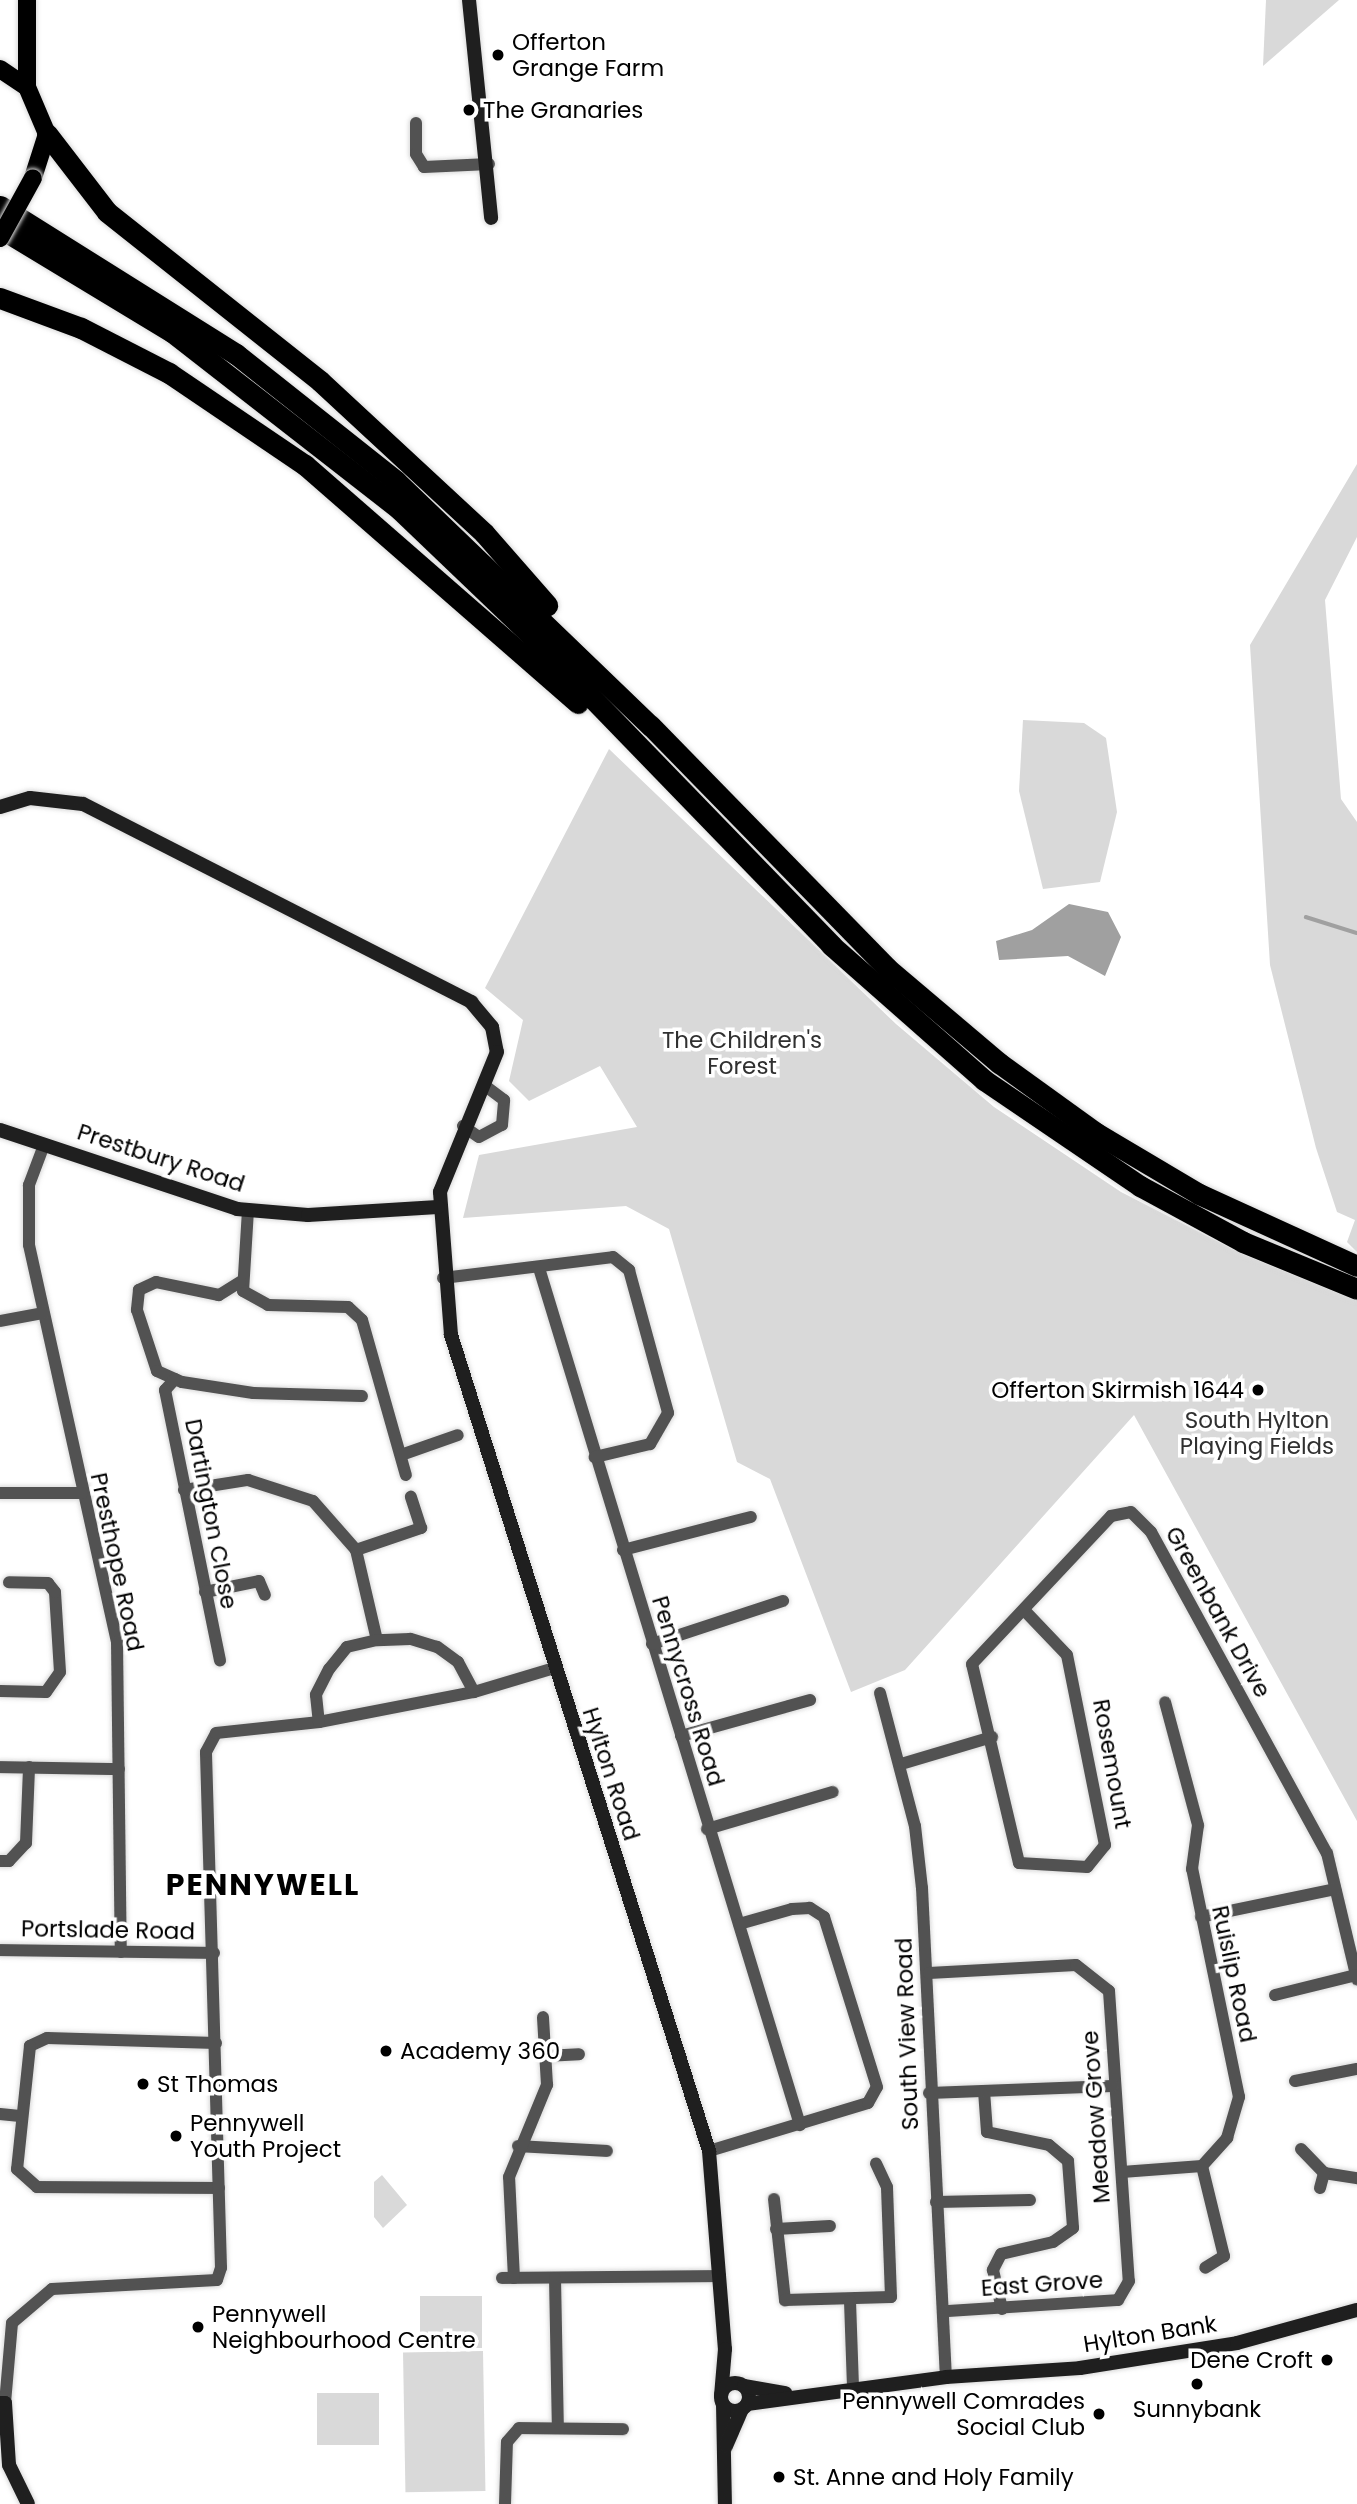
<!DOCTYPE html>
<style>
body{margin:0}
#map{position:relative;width:1357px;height:2504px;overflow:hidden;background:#fff;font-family:Poppins,sans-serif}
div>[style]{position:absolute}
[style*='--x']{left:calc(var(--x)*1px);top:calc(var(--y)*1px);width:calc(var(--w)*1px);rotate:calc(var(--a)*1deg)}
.green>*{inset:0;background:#d9d9d9;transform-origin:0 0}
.water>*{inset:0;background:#a0a0a0}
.stream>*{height:3.5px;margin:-1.75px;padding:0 1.75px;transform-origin:1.75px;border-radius:1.75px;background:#a0a0a0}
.roads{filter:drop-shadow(0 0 2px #dbdbdb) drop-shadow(0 0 2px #dbdbdb)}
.street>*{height:12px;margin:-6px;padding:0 6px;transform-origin:6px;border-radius:6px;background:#525252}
.secondary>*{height:14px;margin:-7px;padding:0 7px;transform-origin:7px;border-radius:7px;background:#1f1f1f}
.secondary>.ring{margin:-7px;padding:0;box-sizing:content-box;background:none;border:14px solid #1f1f1f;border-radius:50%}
.primary>*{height:18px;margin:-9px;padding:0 9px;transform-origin:9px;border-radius:9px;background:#000}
.highway>*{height:21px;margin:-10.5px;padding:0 10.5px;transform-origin:10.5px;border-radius:10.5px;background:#000}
.bridges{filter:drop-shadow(0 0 2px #dbdbdb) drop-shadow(0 0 2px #dbdbdb)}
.primary-bridge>*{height:18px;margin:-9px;padding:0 9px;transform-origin:9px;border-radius:9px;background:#000}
.dots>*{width:19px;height:19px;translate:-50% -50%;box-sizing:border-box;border:4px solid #fff;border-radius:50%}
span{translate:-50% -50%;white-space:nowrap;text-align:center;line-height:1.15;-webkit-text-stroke:7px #fff;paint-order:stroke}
.poi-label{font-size:23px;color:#000}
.left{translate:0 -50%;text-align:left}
.right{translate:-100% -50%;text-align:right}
.park-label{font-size:23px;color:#303030}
.street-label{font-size:23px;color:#000}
.district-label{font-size:30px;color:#000;font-weight:700;letter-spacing:2px}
</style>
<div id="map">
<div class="green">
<div style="clip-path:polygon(1266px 0,1339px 0,1263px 66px)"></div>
<div style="clip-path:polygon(1357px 464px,1357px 537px,1325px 600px,1341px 799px,1357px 822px,1357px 1252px,1347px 1242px,1355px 1220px,1337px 1212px,1316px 1148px,1270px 965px,1250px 645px)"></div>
<div style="clip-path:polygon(1023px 720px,1084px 723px,1106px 738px,1117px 812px,1100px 882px,1043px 889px,1019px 791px)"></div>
<div style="clip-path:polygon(609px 749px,896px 1024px,994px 1107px,1121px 1192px,1242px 1254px,1357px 1301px,1357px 1821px,1134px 1415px,905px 1670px,851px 1692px,770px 1479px,737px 1462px,669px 1229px,626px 1206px,463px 1218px,479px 1155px,637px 1127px,600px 1066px,529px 1101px,509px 1081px,523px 1020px,485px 988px)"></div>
<div style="clip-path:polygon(382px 2175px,407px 2205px,383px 2228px,374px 2217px,374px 2182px)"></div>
<div style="left:420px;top:2296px;width:62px;height:52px"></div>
<div style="left:483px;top:2351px;width:140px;height:80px;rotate:89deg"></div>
<div style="left:317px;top:2393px;width:62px;height:52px"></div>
</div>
<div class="water">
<div style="clip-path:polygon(1069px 904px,1108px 912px,1121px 937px,1105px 976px,1068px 956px,999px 960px,996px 941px,1032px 930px)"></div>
</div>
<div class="stream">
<div style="--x:1306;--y:917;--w:53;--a:17.4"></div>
</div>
<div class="roads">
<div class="street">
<div style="--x:416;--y:123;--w:31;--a:90"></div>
<div style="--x:416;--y:154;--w:15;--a:58"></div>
<div style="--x:424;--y:167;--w:65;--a:-2.6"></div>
<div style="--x:463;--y:1126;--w:19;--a:35"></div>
<div style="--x:479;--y:1137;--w:26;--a:-28"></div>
<div style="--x:502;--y:1125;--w:25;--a:-85"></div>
<div style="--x:504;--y:1100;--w:25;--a:-143"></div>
<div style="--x:44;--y:1145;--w:43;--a:110.6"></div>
<div style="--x:29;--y:1185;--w:60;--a:90"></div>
<div style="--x:29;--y:1245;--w:407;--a:77.5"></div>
<div style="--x:117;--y:1642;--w:310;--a:89.3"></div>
<div style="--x:248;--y:1210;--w:81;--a:93.5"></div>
<div style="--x:243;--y:1291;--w:29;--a:29"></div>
<div style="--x:268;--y:1305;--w:80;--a:1.4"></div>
<div style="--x:348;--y:1307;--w:19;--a:43"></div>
<div style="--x:362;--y:1320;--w:161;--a:74.2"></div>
<div style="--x:539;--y:1268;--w:896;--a:73.06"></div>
<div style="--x:443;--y:1278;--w:171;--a:-7"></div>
<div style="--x:613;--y:1257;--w:21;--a:39"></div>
<div style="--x:629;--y:1270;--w:148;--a:74.7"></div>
<div style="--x:668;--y:1413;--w:36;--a:120"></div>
<div style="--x:650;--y:1444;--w:57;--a:166.7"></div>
<div style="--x:240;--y:1282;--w:25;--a:148"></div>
<div style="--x:219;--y:1295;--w:64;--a:-168.3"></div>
<div style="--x:156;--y:1282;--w:19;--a:155"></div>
<div style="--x:139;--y:1290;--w:20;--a:96"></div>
<div style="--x:137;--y:1310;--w:64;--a:71.8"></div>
<div style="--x:157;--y:1371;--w:27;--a:24"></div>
<div style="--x:182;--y:1382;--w:72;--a:8.8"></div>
<div style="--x:253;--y:1393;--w:109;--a:1.6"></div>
<div style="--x:0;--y:1321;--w:44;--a:-10.5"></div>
<div style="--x:175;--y:1379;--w:15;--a:132"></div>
<div style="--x:165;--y:1390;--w:276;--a:78.5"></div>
<div style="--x:401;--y:1455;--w:60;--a:-19.3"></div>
<div style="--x:184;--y:1490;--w:65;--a:-8.9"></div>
<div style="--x:248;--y:1480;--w:68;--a:17.9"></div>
<div style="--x:313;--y:1501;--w:65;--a:48.7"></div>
<div style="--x:356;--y:1550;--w:92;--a:76.9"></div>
<div style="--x:0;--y:1493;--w:82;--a:0"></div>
<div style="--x:356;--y:1550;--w:69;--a:-18.7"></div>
<div style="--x:421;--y:1528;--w:33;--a:-108"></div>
<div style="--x:623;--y:1550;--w:132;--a:-14.5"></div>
<div style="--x:205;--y:1592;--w:55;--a:-11.5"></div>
<div style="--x:259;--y:1581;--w:15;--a:67"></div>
<div style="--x:1024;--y:1610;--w:62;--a:46.3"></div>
<div style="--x:1067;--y:1655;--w:194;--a:78.7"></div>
<div style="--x:1105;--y:1845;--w:28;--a:129"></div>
<div style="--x:1087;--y:1867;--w:68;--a:-176.6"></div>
<div style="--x:1019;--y:1863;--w:204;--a:-103.3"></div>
<div style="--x:972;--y:1664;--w:203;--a:-46.8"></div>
<div style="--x:1111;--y:1516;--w:20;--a:-11"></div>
<div style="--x:1131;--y:1512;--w:28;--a:45"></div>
<div style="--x:1151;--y:1532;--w:366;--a:61.3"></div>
<div style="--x:1327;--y:1853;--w:130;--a:76.6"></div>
<div style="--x:652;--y:1644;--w:138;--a:-18.2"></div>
<div style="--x:0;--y:1691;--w:46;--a:1.2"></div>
<div style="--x:46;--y:1692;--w:24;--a:-55"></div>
<div style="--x:60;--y:1672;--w:80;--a:-93.6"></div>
<div style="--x:55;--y:1592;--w:11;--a:-128"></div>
<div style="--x:48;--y:1583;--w:39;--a:-179"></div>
<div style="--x:474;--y:1692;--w:84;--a:-16.7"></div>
<div style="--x:880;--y:1693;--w:138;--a:75.3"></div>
<div style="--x:915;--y:1826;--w:62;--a:83.6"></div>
<div style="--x:922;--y:1888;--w:490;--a:87.2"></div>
<div style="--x:681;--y:1736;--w:134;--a:-15.6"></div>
<div style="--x:901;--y:1764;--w:95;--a:-16.5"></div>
<div style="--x:0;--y:1767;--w:119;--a:1"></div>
<div style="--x:707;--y:1829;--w:131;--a:-16.4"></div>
<div style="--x:0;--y:1861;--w:9;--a:0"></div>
<div style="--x:9;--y:1861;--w:25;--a:-47"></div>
<div style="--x:26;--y:1843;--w:76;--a:-87.7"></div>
<div style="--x:1201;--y:1917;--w:137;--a:-11.8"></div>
<div style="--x:0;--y:1950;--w:214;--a:0.8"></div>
<div style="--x:929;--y:1973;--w:147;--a:-3.1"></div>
<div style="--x:1076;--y:1965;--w:42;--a:38.2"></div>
<div style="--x:1109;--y:1991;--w:291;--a:86.1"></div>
<div style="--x:1129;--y:2281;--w:22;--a:120"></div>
<div style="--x:1118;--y:2300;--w:172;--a:176.3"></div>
<div style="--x:1275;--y:1995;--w:83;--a:-13.9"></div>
<div style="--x:216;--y:2043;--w:169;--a:-178.3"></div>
<div style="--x:47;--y:2038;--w:19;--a:155"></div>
<div style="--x:30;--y:2046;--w:124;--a:96"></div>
<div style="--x:17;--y:2169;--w:27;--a:42"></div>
<div style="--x:37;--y:2187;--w:182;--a:0.3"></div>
<div style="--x:545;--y:2056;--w:34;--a:-3"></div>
<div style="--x:1295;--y:2081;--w:63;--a:-11"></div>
<div style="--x:984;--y:2091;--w:41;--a:85.8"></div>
<div style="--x:987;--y:2132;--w:63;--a:11.8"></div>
<div style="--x:1049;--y:2145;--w:25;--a:40"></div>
<div style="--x:1068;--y:2161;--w:67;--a:85.7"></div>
<div style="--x:1073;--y:2228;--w:24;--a:145"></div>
<div style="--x:1053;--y:2242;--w:53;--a:167"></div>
<div style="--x:1001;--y:2254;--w:18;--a:117"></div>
<div style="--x:993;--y:2270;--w:40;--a:77"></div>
<div style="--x:929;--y:2093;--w:184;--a:-2.2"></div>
<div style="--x:0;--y:2114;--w:20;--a:6"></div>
<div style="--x:518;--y:2146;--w:89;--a:3.2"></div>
<div style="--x:1301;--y:2149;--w:33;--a:46"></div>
<div style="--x:1324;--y:2173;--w:33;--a:9"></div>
<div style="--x:709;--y:2151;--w:166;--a:-16.8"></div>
<div style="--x:868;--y:2103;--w:18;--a:-61"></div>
<div style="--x:877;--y:2087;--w:178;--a:-107.3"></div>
<div style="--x:824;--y:1917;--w:17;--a:-147"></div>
<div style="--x:810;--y:1908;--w:18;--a:177"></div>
<div style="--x:792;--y:1909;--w:55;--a:164.2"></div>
<div style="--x:1202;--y:2166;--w:93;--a:76.3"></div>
<div style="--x:1224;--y:2256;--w:22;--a:148"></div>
<div style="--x:1122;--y:2172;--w:80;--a:-4.3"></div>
<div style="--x:1202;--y:2166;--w:38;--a:-48"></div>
<div style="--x:1227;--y:2138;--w:43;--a:-73.7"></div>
<div style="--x:1239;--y:2097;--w:233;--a:-101.6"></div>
<div style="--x:1192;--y:1869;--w:44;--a:-82.2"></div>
<div style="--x:1198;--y:1825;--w:127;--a:-105"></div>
<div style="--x:1320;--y:2188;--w:16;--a:-75"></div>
<div style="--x:774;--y:2199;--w:102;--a:83.8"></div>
<div style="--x:785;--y:2300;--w:106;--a:-1.6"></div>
<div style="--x:891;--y:2297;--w:110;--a:-92.1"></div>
<div style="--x:887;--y:2187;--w:26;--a:-115"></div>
<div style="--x:936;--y:2202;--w:94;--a:-1.2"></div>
<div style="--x:776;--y:2229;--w:54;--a:-3.2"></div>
<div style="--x:502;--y:2278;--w:218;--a:-0.5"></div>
<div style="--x:514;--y:2278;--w:101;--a:-92.8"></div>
<div style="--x:509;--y:2177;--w:100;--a:-67.6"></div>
<div style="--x:547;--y:2085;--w:68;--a:-93.4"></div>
<div style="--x:555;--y:2278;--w:150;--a:88.9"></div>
<div style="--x:850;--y:2301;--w:87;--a:88"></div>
<div style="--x:5;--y:2403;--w:80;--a:-85"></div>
<div style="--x:12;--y:2323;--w:52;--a:-40.4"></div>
<div style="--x:52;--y:2289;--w:165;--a:-3.1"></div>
<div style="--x:217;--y:2280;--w:13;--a:-72"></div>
<div style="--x:221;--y:2268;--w:516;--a:-91.67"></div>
<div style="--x:206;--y:1752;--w:21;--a:-62"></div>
<div style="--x:216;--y:1733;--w:104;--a:-6.1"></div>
<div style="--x:319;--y:1722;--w:158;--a:-11"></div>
<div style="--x:474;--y:1692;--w:34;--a:-118"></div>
<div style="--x:458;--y:1662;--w:26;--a:-144"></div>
<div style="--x:437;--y:1647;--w:28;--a:-163"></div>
<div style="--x:410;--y:1639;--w:33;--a:178"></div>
<div style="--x:377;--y:1640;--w:31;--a:167"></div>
<div style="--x:347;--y:1647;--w:28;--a:129"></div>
<div style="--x:329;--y:1669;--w:29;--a:117"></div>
<div style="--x:316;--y:1695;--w:27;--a:84"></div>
<div style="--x:505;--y:2504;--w:62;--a:-88.2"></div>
<div style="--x:507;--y:2442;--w:18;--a:-49"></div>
<div style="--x:519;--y:2428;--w:104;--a:0.6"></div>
</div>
<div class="secondary">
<div style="--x:469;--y:0;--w:219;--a:84.2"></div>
<div style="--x:0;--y:807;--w:31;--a:-17"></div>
<div style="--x:30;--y:798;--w:53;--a:6.5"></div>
<div style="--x:83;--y:804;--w:436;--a:27"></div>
<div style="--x:471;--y:1002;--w:33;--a:50"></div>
<div style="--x:492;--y:1027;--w:25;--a:79"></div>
<div style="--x:497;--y:1052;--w:151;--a:112.2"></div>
<div style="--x:440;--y:1192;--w:143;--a:85.6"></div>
<div style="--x:451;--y:1335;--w:856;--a:72.45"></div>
<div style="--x:709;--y:2151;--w:199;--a:85.4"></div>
<div style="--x:725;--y:2349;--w:47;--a:94.9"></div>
<div style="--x:0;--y:1130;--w:250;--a:18.4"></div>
<div style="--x:237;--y:1209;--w:71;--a:4.8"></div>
<div style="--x:308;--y:1215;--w:130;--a:-3.5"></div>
<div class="ring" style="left:721px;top:2383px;width:14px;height:14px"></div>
<div style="--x:744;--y:2386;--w:42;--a:9.7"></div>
<div style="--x:0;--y:2403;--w:5;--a:0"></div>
<div style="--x:5;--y:2403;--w:62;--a:86.3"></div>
<div style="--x:9;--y:2465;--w:43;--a:64"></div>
<div style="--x:723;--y:2404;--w:100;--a:88.9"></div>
<div style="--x:747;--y:2404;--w:201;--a:-7.7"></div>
<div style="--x:946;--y:2377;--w:134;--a:-3.8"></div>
<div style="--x:1080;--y:2368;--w:159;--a:-9"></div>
<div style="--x:1237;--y:2343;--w:124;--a:-15.4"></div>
<div style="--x:726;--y:2446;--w:40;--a:-66.6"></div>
</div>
<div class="primary">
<div style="--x:0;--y:69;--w:32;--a:34"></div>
<div style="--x:27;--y:87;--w:51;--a:66.9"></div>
<div style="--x:47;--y:134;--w:46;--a:107.7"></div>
<div style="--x:27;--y:87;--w:87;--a:-90"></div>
</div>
<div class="highway">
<div style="--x:47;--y:134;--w:98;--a:52.4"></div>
<div style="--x:107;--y:212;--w:272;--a:38.4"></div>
<div style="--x:320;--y:381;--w:224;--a:42.8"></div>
<div style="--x:484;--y:533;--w:96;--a:48.8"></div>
<div style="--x:0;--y:206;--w:279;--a:32.1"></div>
<div style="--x:236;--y:354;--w:204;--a:38.4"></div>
<div style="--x:396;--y:481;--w:354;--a:43.9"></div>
<div style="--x:651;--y:726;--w:338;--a:45.7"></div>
<div style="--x:887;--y:968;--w:147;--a:40.3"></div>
<div style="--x:999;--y:1063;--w:120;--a:35.8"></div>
<div style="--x:1096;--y:1133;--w:120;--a:30.6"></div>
<div style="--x:1199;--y:1194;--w:174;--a:24.5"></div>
<div style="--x:0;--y:228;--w:201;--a:31.2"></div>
<div style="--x:172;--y:332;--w:288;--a:37.9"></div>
<div style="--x:399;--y:509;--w:185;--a:43.7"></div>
<div style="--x:533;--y:637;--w:429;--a:45.9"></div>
<div style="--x:831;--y:945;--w:204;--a:41.4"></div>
<div style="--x:984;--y:1080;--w:189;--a:34.2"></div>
<div style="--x:1140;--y:1186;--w:117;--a:28.5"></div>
<div style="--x:1243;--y:1242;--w:123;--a:22.4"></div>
<div style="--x:0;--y:298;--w:86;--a:20.3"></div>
<div style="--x:81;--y:328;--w:99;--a:27.1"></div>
<div style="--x:169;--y:373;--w:164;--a:34.1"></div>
<div style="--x:305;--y:465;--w:362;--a:41.1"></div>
</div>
</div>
<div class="bridges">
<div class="primary-bridge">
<div style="--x:0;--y:238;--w:68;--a:-61.2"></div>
</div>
</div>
<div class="dots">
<div style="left:498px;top:55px;background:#000"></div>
<div style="left:469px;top:110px;background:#000"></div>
<div style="left:1258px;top:1390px;background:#000"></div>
<div style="left:386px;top:2051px;background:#000"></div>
<div style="left:143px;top:2084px;background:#000"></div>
<div style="left:176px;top:2136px;background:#000"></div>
<div style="left:198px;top:2327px;background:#000"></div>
<div style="left:1327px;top:2360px;background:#000"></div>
<div style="left:1197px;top:2384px;background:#000"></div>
<div style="left:1099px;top:2414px;background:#000"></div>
<div style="left:779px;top:2477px;background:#000"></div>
</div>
<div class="poi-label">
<span class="left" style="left:512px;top:55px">Offerton<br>Grange Farm</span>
<span class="left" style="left:483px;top:110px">The Granaries</span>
<span class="right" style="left:1244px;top:1390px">Offerton Skirmish 1644</span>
<span class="left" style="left:400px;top:2051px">Academy 360</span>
<span class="left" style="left:157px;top:2084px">St Thomas</span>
<span class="left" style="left:190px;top:2136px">Pennywell<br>Youth Project</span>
<span class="left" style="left:212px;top:2327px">Pennywell<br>Neighbourhood Centre</span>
<span class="right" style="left:1313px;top:2360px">Dene Croft</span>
<span class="right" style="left:1085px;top:2414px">Pennywell Comrades<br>Social Club</span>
<span style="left:1197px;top:2409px">Sunnybank</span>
<span class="left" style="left:793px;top:2477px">St. Anne and Holy Family</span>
</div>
<div class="park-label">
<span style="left:742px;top:1053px">The Children's<br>Forest</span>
<span style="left:1257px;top:1433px">South Hylton<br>Playing Fields</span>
</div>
<div class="street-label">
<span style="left:161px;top:1158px;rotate:18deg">Prestbury Road</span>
<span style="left:211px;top:1514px;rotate:79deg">Dartington Close</span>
<span style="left:117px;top:1562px;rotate:78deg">Presthope Road</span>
<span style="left:1218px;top:1612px;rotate:61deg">Greenbank Drive</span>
<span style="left:688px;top:1691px;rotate:73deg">Pennycross Road</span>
<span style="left:1112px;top:1764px;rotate:80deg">Rosemount</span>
<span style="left:611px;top:1774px;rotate:72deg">Hylton Road</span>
<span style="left:108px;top:1930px;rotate:1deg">Portslade Road</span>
<span style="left:1234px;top:1974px;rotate:78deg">Ruislip Road</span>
<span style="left:907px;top:2034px;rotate:-92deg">South View Road</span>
<span style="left:1096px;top:2117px;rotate:-94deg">Meadow Grove</span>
<span style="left:1042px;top:2284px;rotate:-4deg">East Grove</span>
<span style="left:1150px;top:2334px;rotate:-9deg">Hylton Bank</span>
</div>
<div class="district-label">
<span style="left:263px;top:1885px">PENNYWELL</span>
</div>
</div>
